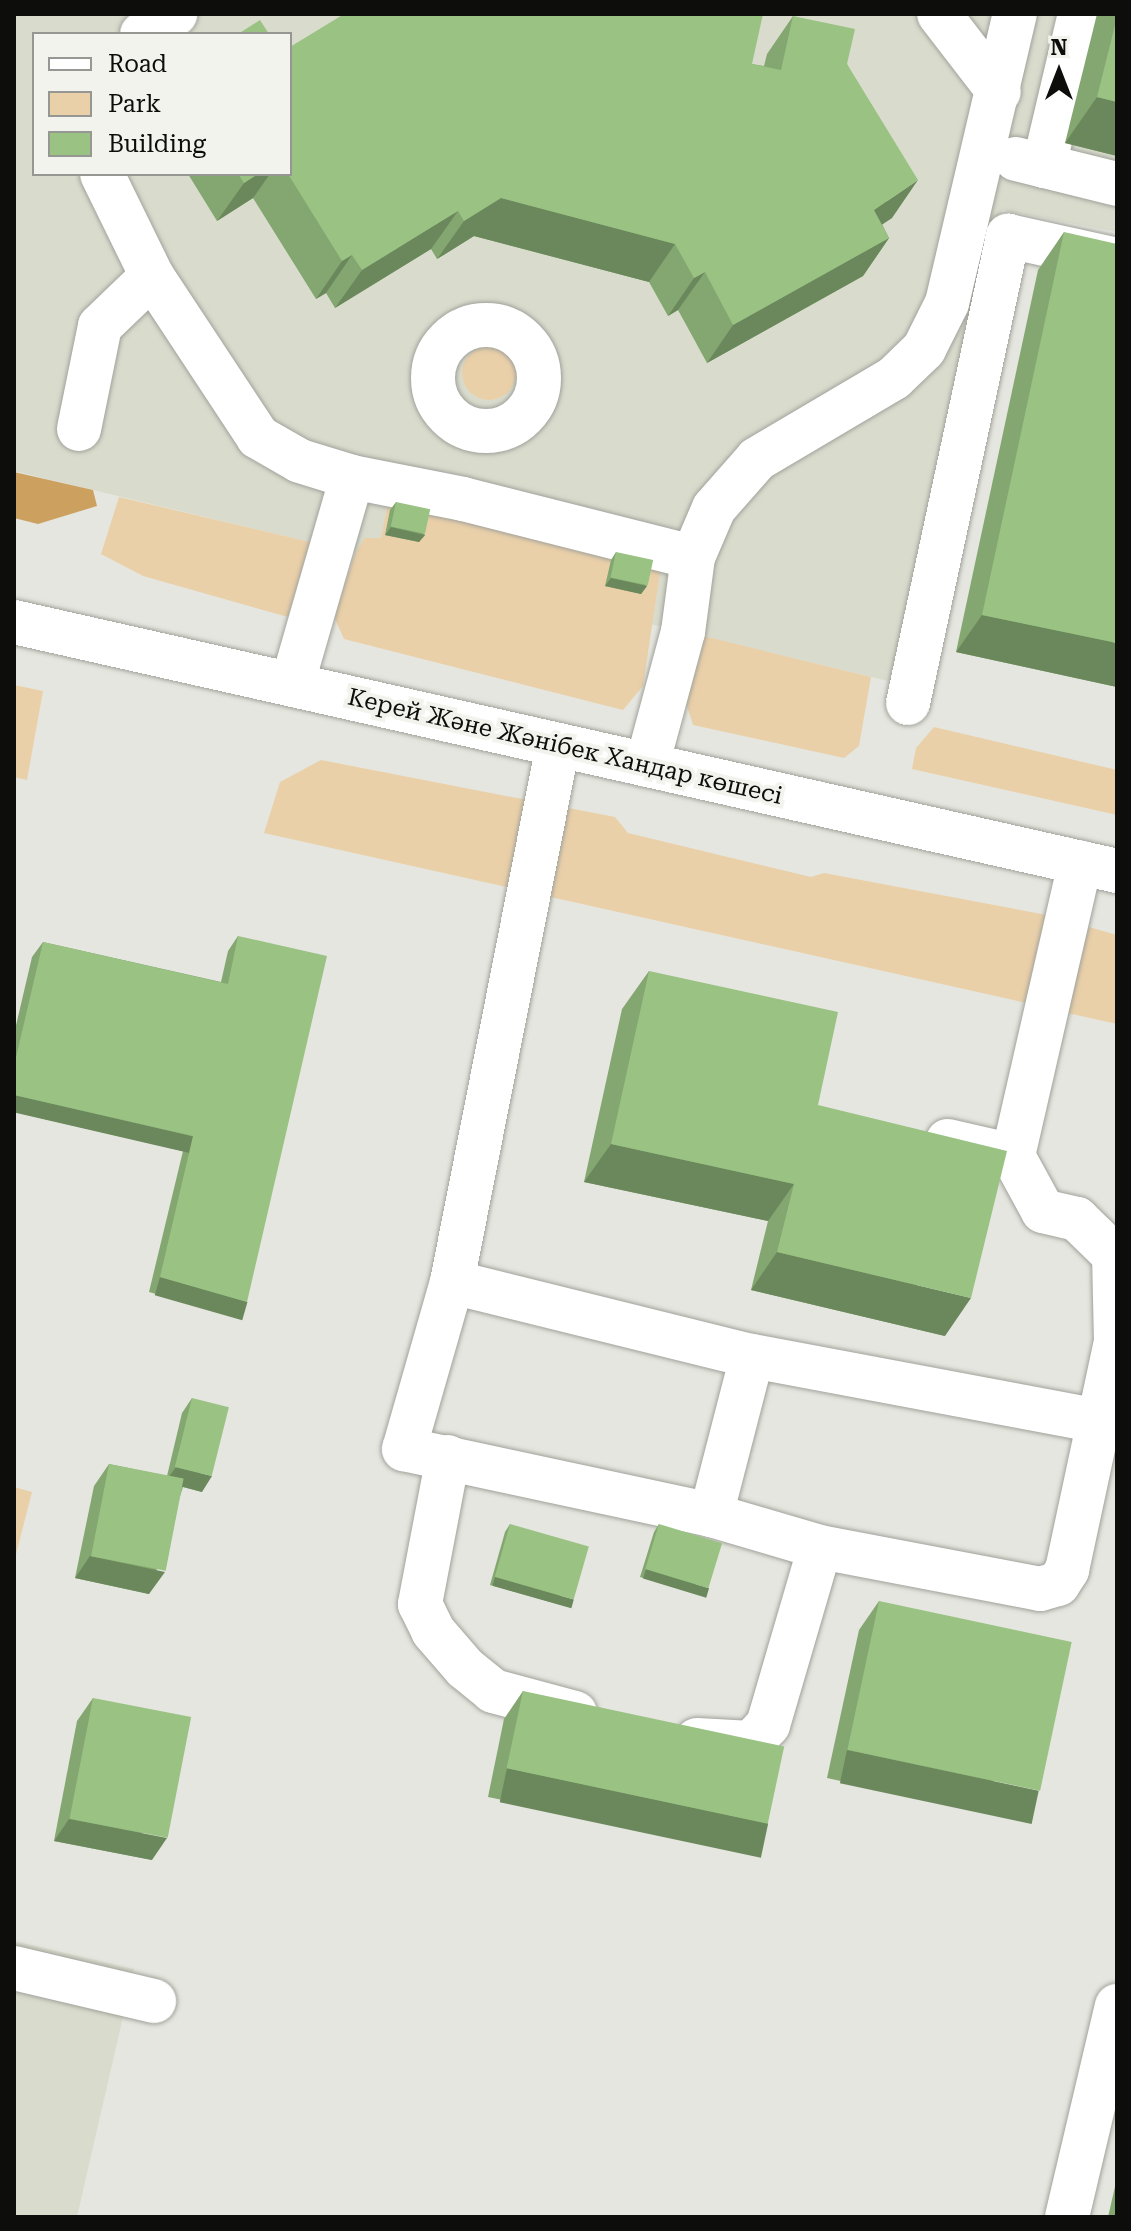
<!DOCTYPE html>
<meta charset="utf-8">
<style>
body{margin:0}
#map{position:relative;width:1131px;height:2231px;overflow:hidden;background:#e5e6df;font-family:"Roboto Serif",serif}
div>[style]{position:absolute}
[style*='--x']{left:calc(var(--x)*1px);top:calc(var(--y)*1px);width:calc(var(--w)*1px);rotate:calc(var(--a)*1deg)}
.built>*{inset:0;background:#d9dccd}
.green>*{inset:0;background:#ead0a9}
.round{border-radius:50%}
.forest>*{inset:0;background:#cca160}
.roads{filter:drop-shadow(0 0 2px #a1a29b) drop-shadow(0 0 2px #a1a29b)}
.minor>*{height:44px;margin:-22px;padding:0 22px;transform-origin:22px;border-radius:22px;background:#fff}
.minor>.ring{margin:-22px;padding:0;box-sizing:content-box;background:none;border:44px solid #fff;border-radius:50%}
.major>*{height:44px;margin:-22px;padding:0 22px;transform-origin:22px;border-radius:22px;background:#fff}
.wall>*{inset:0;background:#84a771}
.shaded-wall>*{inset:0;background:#6b885c;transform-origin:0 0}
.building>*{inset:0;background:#99c283;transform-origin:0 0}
span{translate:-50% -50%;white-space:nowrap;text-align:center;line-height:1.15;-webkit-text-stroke:8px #f2f3ec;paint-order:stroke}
.street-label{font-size:24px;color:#0d0e0b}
.frame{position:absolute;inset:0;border:16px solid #0d0e0b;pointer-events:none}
.legend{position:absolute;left:32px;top:32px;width:260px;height:144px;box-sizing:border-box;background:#f2f3ec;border:2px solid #969792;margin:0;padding:10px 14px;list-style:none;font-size:24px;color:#0d0e0b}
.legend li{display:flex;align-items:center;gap:16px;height:40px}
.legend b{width:40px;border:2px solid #969792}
.north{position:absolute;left:1019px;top:32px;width:80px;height:80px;-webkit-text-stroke:6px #f2f3ec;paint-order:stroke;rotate:0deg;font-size:22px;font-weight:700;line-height:32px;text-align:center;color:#0d0e0b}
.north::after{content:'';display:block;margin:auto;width:28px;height:36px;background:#0d0e0b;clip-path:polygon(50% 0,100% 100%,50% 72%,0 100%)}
</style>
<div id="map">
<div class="built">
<div style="clip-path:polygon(evenodd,14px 14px,1117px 14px,1117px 232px,1002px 210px,892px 682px,14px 471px,14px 14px,34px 34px,290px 34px,290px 174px,34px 174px,34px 34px)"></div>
<div style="clip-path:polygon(14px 1941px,134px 1969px,77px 2217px,14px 2217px)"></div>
</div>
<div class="green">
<div class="round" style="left:462px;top:346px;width:54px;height:54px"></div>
<div style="clip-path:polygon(119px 497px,310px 542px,288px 617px,143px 576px,101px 554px)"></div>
<div style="clip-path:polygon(389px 498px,661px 566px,643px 686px,623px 710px,344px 639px,334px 617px,355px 553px,365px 538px,381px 538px)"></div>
<div style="clip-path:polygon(699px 635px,871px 677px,859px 746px,844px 758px,693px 725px,685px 700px)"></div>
<div style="clip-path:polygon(14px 685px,43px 691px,27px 780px,14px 777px)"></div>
<div style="clip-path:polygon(934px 727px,1117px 770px,1117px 815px,912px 769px,916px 748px)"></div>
<div style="clip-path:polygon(321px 760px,615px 817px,628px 833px,811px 877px,824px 873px,1047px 915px,1031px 1004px,264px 833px,280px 782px)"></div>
<div style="clip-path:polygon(1089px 927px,1117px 935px,1117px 1024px,1063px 1012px)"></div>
<div style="clip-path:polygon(14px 1487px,32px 1492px,14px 1562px)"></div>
</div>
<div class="forest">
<div style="clip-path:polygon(14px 472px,93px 490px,97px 506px,38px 524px,14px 518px)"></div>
</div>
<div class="roads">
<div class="minor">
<div style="--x:939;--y:14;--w:98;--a:52.4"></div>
<div style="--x:142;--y:34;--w:39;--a:-31"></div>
<div style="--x:1016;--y:159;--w:104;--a:13.9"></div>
<div style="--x:1044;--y:166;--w:156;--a:-76.7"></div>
<div style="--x:102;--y:174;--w:114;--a:63.9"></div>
<div style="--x:152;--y:276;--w:193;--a:56.6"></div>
<div style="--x:258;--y:437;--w:48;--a:29.7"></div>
<div style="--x:300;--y:461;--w:54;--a:17.1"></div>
<div style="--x:352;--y:477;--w:216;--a:106.1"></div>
<div class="ring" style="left:433px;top:325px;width:62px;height:62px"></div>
<div style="--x:79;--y:429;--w:105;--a:-78.5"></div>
<div style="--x:100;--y:326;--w:72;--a:-43.9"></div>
<div style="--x:352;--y:477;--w:113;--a:11.2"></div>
<div style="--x:463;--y:499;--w:237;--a:14.2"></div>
<div style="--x:908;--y:703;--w:478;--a:-77.9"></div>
<div style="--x:1008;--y:236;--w:112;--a:12.4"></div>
<div style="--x:558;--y:745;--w:547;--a:101.17"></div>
<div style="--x:452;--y:1282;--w:174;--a:106"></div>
<div style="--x:404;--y:1449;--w:314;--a:12.1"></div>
<div style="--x:711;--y:1515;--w:114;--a:16.4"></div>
<div style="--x:820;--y:1547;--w:224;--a:10.8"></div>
<div style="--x:1040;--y:1589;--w:19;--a:-16"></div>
<div style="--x:1058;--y:1584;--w:17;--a:-57"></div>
<div style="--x:1067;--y:1570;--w:233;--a:-77.9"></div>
<div style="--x:1116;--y:1342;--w:87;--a:-91.3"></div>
<div style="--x:1114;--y:1255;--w:52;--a:-135.8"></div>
<div style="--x:1077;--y:1219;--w:35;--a:-167"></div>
<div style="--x:1043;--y:1211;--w:63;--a:-118.6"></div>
<div style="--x:1013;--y:1156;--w:67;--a:-167"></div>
<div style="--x:647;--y:765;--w:138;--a:-74.9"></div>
<div style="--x:683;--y:632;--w:76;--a:-82.4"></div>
<div style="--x:693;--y:557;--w:53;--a:-66.8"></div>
<div style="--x:714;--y:508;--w:65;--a:-48.7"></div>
<div style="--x:757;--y:459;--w:159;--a:-30.6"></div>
<div style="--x:894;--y:378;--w:42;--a:-44"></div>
<div style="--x:924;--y:349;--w:51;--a:-63.4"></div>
<div style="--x:947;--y:303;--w:297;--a:-76.8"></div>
<div style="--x:1013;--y:1156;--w:301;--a:-77.1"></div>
<div style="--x:452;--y:1282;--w:309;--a:13.9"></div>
<div style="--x:752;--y:1356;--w:352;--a:10.6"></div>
<div style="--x:448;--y:1457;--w:150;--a:100.8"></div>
<div style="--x:420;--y:1604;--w:30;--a:64"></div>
<div style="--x:433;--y:1631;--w:49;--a:49.1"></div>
<div style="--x:465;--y:1668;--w:36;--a:39"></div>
<div style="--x:493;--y:1691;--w:85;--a:15"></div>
<div style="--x:711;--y:1515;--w:164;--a:-75.5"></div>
<div style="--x:697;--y:1740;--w:54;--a:3.2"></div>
<div style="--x:751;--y:1743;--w:25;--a:-47"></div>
<div style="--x:768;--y:1725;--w:185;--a:-73.7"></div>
<div style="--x:14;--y:1968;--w:144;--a:13.3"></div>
<div style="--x:1067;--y:2217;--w:217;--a:-76.7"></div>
</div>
<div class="major">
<div style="--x:14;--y:622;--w:1131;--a:12.72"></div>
</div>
</div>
<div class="wall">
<div style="clip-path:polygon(1097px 14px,1117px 14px,1117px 156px,1065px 143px)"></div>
<div style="clip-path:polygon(793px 16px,847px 64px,892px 218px,882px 224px,889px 238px,863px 276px,707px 363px,678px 310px,668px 316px,649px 282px,474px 236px,437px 259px,431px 249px,335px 308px,326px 293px,316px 299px,253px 198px,217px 221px,188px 174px,290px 174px,752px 64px,764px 66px,767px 54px)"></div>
<div style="clip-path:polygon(1064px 232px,1117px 687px,956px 652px,1038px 270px)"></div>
<div style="clip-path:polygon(396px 502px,425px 535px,419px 542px,385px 535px,390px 510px)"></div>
<div style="clip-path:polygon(616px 552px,647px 586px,641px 594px,605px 586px,611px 560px)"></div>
<div style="clip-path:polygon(238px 936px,247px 1302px,236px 1317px,149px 1292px,183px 1151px,14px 1112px,14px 1034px,32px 957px,43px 942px,221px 982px,228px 951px)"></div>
<div style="clip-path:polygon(649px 971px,818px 1105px,945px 1336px,751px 1290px,768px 1221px,584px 1182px,622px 1009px)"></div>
<div style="clip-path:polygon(192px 1398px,202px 1492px,183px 1487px,149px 1594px,75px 1578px,94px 1486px,109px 1464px,167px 1476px,182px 1413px)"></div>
<div style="clip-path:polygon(510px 1524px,568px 1607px,490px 1585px,505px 1532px)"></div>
<div style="clip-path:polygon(659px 1524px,703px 1596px,640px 1577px,654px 1532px)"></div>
<div style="clip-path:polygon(879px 1601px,1018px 1820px,827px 1778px,859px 1630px)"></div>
<div style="clip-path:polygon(523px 1691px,768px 1823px,748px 1851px,488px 1797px,504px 1719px)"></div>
<div style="clip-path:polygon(93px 1698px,152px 1860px,54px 1841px,77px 1721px)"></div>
<div style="clip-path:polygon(1117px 2178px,1117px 2217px,1108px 2217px)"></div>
</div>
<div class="shaded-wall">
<div style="clip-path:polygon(1097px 97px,1117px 102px,1117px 156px,1065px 143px)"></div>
<div style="clip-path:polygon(258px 174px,270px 174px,253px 198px,217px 221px,244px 183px)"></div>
<div style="clip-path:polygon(918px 180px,892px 218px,847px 248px,874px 210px)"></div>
<div style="clip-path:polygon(501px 198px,675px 244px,649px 282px,474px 236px,437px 259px,464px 221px)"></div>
<div style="clip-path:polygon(458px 211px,431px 249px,335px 308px,362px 270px)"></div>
<div style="clip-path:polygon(889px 238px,863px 276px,707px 363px,733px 325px)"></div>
<div style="clip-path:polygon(352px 255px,326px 293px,316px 299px,342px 261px)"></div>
<div style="clip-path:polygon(705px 272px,678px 310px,668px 316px,694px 278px)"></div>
<div style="clip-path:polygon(391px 527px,425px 535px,419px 542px,385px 535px)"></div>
<div style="clip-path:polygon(611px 578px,647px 586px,641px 594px,605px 586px)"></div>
<div style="clip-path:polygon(982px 615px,1117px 643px,1117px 687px,956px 652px)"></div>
<div style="left:14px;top:1095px;width:184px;height:17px;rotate:13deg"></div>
<div style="clip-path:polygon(611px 1144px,794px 1184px,768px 1221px,584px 1182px)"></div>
<div style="clip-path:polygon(777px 1252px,971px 1298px,945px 1336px,751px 1290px)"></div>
<div style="left:160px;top:1277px;width:91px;height:19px;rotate:16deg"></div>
<div style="clip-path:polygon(176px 1467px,212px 1476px,202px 1492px,165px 1482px)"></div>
<div style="clip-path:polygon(90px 1556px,165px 1572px,149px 1594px,75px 1578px)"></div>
<div style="left:646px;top:1569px;width:66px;height:10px;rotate:17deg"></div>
<div style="left:495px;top:1577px;width:82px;height:9px;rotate:16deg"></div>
<div style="left:847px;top:1750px;width:196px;height:34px;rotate:12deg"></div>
<div style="left:507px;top:1768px;width:267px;height:35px;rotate:12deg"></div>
<div style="clip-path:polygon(69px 1819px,167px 1838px,152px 1860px,54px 1841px)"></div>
</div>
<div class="building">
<div style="clip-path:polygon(344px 14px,763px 14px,752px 64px,781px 70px,793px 16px,855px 29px,847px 64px,918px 180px,874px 210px,889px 238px,733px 325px,705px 272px,694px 278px,675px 244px,501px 198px,464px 221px,458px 211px,362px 270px,352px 255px,342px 261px,288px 174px,290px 174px,290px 47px)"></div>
<div style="clip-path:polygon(1117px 17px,1117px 102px,1097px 97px)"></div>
<div style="clip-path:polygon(260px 20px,269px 34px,238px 34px)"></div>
<div style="clip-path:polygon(238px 174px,258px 174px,244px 183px)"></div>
<div style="clip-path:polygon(1064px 232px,1117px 244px,1117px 643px,982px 615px)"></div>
<div style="left:396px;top:502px;width:35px;height:25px;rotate:12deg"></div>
<div style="left:616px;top:552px;width:38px;height:26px;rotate:12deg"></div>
<div style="clip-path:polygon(238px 936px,327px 956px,247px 1302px,160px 1277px,193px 1136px,14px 1095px,14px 1066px,43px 942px,228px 984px)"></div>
<div style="clip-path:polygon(649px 971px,838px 1012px,818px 1105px,1007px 1151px,971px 1298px,777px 1252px,794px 1184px,611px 1144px)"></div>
<div style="left:192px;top:1398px;width:38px;height:71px;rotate:14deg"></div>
<div style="left:109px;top:1464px;width:76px;height:94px;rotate:11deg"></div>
<div style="left:510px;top:1524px;width:82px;height:55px;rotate:16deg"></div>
<div style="left:659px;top:1524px;width:66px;height:47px;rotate:17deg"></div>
<div style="left:879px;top:1601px;width:197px;height:152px;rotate:12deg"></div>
<div style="left:523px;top:1691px;width:267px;height:79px;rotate:12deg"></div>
<div style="left:93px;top:1698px;width:100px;height:123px;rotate:11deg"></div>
</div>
<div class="street-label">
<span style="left:565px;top:747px;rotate:13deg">Керей Және Жәнібек Хандар көшесі</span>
</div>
<div class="frame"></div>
<ul class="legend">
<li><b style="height:10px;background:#fff"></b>Road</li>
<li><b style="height:22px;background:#ead0a9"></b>Park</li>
<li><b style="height:22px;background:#99c283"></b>Building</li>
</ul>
<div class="north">N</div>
</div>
